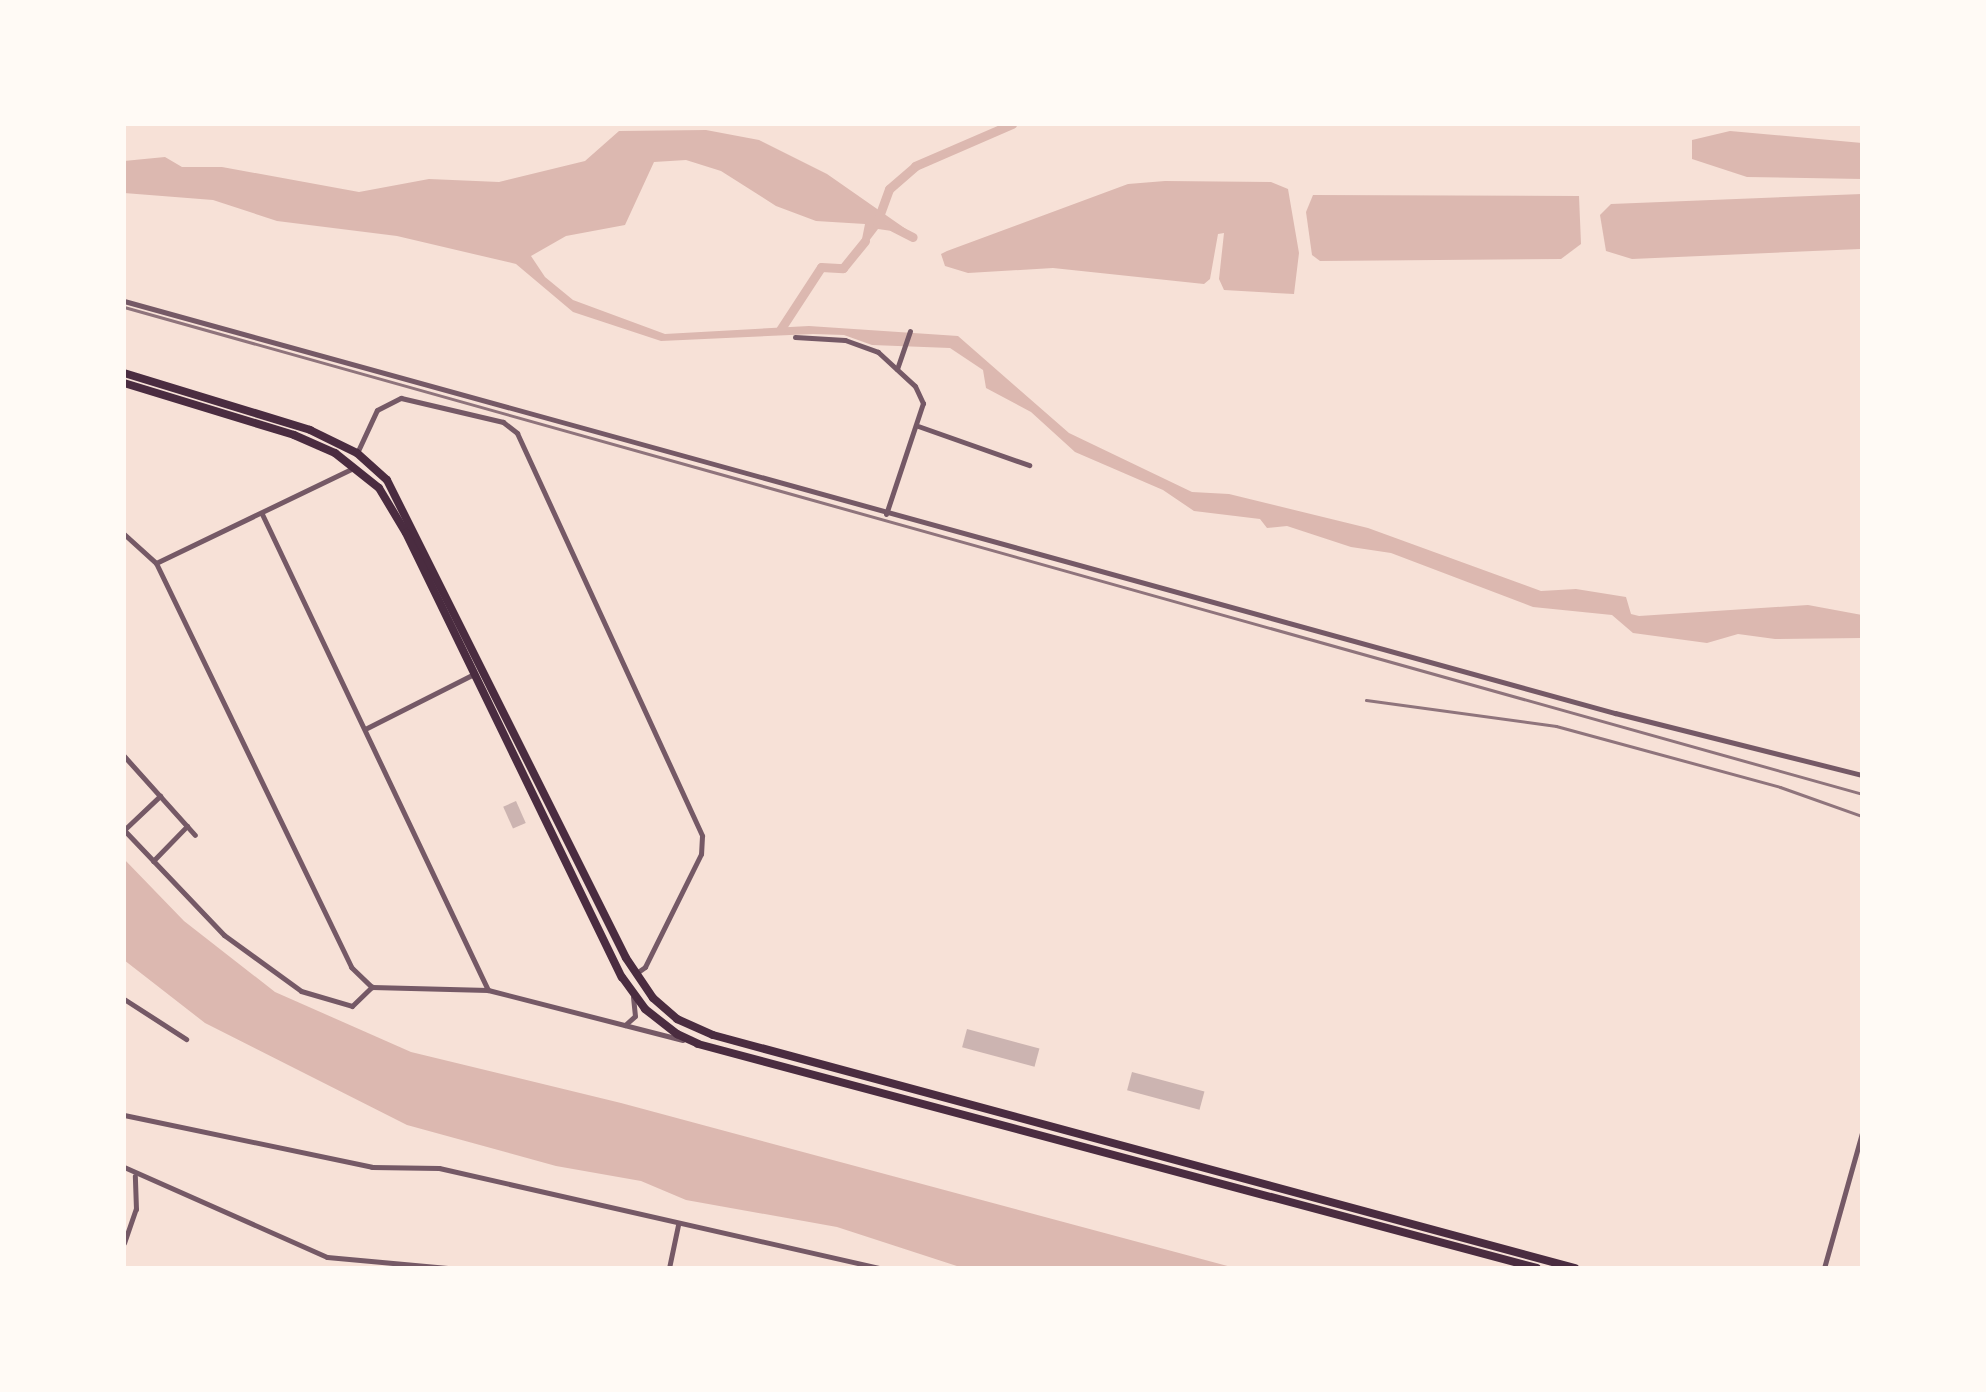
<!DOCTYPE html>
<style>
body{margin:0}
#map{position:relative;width:1986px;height:1392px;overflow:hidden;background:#f7e1d7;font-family:"Source Sans 3",sans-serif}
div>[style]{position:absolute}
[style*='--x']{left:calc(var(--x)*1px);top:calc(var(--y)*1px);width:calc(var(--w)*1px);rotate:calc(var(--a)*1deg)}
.water>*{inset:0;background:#dcb8b0}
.canal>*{height:9px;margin:-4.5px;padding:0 4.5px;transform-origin:4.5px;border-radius:4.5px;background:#dcb8b0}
.building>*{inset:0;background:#ccb4b1;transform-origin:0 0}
.minor>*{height:5px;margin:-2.5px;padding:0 2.5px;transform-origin:2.5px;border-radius:2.5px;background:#755966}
.primary>*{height:8px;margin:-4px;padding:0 4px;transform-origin:4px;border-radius:4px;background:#4a2c40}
.rail>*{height:3px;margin:-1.5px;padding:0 1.5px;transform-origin:1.5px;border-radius:1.5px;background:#8f747c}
span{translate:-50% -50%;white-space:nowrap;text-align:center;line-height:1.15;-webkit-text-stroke:8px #fffaf5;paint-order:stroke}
.frame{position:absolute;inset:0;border:126px solid #fffaf5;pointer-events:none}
</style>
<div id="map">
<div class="water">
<div style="clip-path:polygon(706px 130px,759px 140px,827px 174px,913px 234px,878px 229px,859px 254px,865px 224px,816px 221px,776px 206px,721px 171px,686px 160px,654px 162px,625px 225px,566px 236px,531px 256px,545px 277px,573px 300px,665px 334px,809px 326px,958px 336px,1069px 433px,1192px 492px,1229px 494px,1368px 528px,1541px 591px,1576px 589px,1626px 597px,1631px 614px,1639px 616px,1808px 605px,1862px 615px,1862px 638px,1775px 639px,1738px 634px,1707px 643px,1633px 633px,1612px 615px,1533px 607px,1391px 553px,1351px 547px,1287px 526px,1267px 528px,1260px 519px,1194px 511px,1163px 490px,1075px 452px,1031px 412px,986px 388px,983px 370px,950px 348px,872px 345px,844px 335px,813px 334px,661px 341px,573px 312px,516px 264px,397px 236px,277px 221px,213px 200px,124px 193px,124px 161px,165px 157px,182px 167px,222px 167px,359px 192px,429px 179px,499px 182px,585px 161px,619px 131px)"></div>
<div style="clip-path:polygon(1730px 131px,1862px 143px,1862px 179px,1747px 177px,1692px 159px,1692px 140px)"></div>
<div style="clip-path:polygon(1165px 181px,1271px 182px,1288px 189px,1299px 253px,1294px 294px,1224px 290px,1219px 279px,1224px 233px,1218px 234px,1210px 279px,1204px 284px,1053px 268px,968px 273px,945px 266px,941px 254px,947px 251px,1128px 184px)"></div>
<div style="clip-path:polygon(1862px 194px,1860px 249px,1632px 259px,1606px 251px,1600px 215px,1611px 204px)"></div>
<div style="clip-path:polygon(1313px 195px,1579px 196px,1581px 244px,1561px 259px,1320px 261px,1312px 255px,1306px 212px)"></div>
<div style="clip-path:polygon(124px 859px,184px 921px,275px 992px,411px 1052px,621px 1103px,1235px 1268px,963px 1268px,837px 1227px,686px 1200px,641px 1181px,556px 1166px,407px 1125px,205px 1023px,124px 960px)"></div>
</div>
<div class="canal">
<div style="--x:877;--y:222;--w:35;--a:-70"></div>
<div style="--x:889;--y:189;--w:35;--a:-41"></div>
<div style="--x:915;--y:166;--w:106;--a:-23.4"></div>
<div style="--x:893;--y:227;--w:22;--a:27"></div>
<div style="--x:780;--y:330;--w:75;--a:-56.9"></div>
<div style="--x:821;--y:267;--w:22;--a:3"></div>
<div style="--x:843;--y:268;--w:35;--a:-51"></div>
</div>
<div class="building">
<div style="left:516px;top:801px;width:24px;height:14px;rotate:66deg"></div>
<div style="left:967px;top:1029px;width:75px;height:19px;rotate:15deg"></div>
<div style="left:1132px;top:1072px;width:75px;height:19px;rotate:15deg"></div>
</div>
<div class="minor">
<div style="--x:124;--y:301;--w:1547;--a:15.45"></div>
<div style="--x:1615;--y:713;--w:255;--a:14.1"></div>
<div style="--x:795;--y:337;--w:50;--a:3.4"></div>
<div style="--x:845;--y:340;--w:35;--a:20"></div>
<div style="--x:878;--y:352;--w:50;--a:42.6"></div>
<div style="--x:915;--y:386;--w:19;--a:65"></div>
<div style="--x:923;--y:403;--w:117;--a:108.4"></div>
<div style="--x:897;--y:369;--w:40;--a:-71.1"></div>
<div style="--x:918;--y:426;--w:118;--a:19.4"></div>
<div style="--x:357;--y:453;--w:47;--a:-65.1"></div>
<div style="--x:377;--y:410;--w:27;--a:-27"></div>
<div style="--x:401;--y:398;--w:105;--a:13.2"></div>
<div style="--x:503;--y:422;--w:18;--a:38"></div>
<div style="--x:517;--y:433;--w:443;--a:65.3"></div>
<div style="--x:702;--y:836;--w:18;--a:93"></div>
<div style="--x:701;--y:854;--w:126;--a:116.4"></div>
<div style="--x:645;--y:967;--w:12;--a:145"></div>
<div style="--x:262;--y:514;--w:527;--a:64.6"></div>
<div style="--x:124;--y:534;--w:43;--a:42.2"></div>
<div style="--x:156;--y:563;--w:449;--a:64.2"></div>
<div style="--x:351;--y:967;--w:29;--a:44"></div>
<div style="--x:156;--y:563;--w:219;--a:-25.7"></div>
<div style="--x:365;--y:729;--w:122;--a:-26.8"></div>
<div style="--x:124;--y:756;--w:106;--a:48.1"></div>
<div style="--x:124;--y:830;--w:145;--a:46.4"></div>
<div style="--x:224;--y:935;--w:95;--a:36"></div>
<div style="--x:301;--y:991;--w:53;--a:16.4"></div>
<div style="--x:352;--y:1006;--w:28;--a:-44"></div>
<div style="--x:372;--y:987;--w:116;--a:1.5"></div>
<div style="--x:488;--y:990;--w:201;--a:14.4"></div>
<div style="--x:124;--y:830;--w:50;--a:-43.4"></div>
<div style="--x:153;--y:861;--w:49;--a:-45.8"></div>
<div style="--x:124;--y:999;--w:74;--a:32.8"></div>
<div style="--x:625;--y:1025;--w:13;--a:-42"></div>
<div style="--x:635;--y:1016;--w:19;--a:-96"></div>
<div style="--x:124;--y:1115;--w:253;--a:11.8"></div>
<div style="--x:372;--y:1167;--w:67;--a:0.9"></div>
<div style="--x:439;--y:1168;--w:451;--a:12.8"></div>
<div style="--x:124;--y:1167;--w:222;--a:23.9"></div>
<div style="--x:327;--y:1257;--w:121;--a:5.2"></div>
<div style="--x:124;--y:1243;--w:36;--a:-71"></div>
<div style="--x:136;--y:1209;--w:33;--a:-92"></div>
<div style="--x:669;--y:1268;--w:44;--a:-78.2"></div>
<div style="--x:1824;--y:1268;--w:140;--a:-74.3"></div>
</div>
<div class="primary">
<div style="--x:124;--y:373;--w:195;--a:17"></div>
<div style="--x:310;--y:430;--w:52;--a:26.1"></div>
<div style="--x:357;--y:453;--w:40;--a:42"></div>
<div style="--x:387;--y:480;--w:534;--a:63.43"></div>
<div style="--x:626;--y:958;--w:48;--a:56"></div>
<div style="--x:653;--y:998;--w:32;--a:41"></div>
<div style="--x:677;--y:1019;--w:39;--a:24"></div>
<div style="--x:713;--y:1035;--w:893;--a:15.13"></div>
<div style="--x:124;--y:383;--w:178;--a:17"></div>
<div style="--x:294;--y:435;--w:45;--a:23.7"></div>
<div style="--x:335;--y:453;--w:56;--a:38.5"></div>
<div style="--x:379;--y:488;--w:52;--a:59"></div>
<div style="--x:406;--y:533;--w:494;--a:64.1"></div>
<div style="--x:622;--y:977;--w:39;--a:54"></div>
<div style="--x:645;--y:1009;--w:41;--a:38"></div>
<div style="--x:677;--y:1034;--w:23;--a:25"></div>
<div style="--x:698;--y:1044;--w:868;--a:14.95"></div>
</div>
<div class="rail">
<div style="--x:124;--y:307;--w:1805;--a:15.65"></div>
<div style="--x:1366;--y:700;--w:192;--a:7.8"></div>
<div style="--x:1556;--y:726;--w:232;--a:15.2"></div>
<div style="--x:1780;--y:787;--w:87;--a:19.5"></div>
</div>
<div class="frame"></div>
</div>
